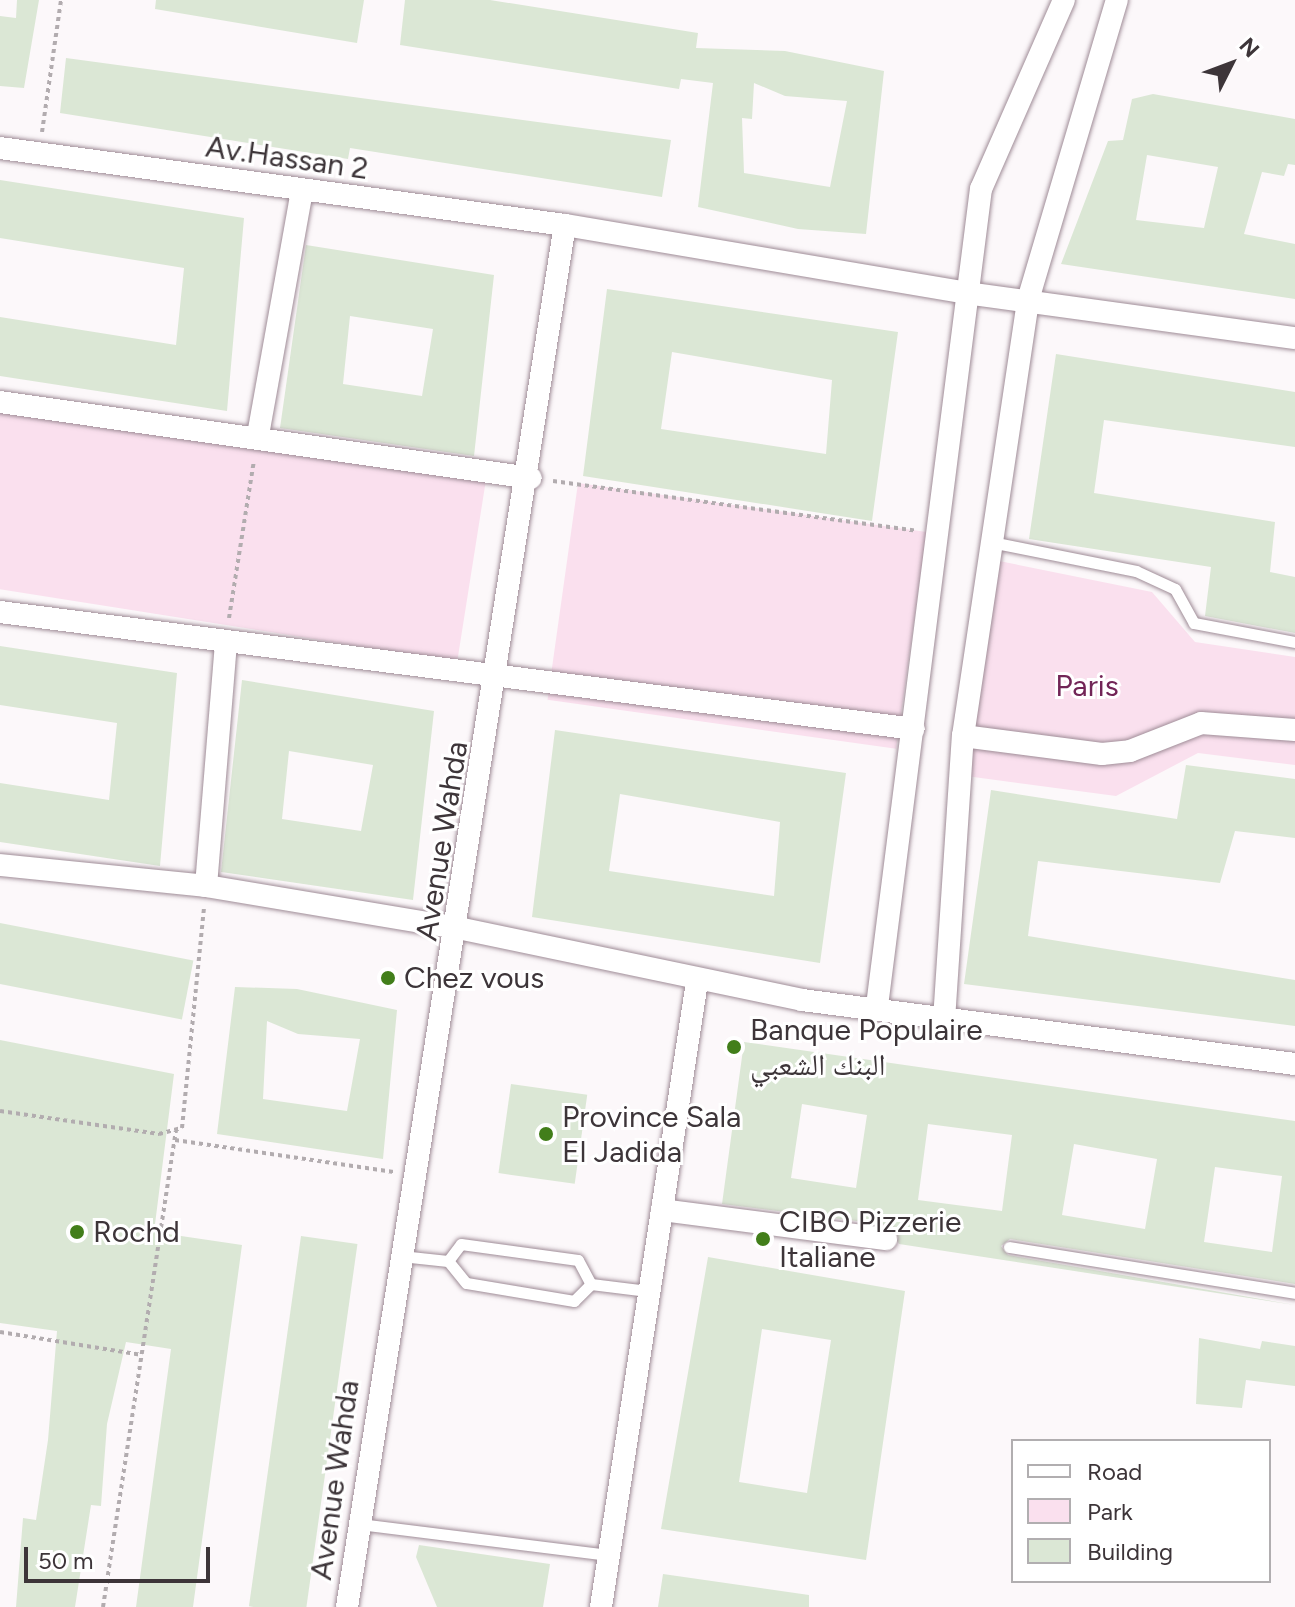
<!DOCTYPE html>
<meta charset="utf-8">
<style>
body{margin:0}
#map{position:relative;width:1295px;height:1607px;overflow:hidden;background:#fcf8fa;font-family:Figtree,"Noto Naskh Arabic",sans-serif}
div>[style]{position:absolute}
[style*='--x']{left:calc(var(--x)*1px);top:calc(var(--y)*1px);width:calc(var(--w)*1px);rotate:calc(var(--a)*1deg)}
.green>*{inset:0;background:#fae0ee;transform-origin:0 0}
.building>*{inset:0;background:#dbe7d5;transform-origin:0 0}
.path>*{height:4px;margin-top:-2px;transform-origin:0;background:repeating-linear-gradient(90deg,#b2acaf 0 4px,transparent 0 8px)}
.roads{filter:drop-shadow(0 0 2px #9f8c97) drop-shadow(0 0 2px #9f8c97)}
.lane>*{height:11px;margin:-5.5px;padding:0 5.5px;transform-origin:5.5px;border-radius:5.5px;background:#fff}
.street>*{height:22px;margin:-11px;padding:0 11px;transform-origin:11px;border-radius:11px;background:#fff}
.dots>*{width:22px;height:22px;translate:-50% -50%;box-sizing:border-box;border:4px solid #fff;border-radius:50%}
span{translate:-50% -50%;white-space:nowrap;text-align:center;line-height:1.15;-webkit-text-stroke:6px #fff;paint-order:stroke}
.street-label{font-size:30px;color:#3d3539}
.park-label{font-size:30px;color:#722557}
.poi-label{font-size:30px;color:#3d3539}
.left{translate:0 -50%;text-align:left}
.legend{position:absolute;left:1011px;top:1439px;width:260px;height:144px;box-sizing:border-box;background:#fff;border:2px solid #b1aeb0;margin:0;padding:10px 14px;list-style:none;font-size:24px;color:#3d3539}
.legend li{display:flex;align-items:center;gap:16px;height:40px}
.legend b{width:40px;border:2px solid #b1aeb0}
.north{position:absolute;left:1191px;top:24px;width:80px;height:80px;-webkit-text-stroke:6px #fff;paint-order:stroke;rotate:48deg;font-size:22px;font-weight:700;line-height:32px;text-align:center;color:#3d3539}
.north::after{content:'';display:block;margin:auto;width:28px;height:36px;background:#3d3539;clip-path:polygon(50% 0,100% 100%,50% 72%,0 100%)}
.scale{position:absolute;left:24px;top:1547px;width:186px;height:36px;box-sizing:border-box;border:4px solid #3d3539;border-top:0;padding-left:10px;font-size:24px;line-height:28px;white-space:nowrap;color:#3d3539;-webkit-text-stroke:6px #fff;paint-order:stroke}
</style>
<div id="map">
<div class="green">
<div style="left:0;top:403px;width:492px;height:184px;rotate:9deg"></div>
<div style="left:578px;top:483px;width:352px;height:219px;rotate:8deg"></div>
<div style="clip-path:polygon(994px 560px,1152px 592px,1195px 642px,1295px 657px,1295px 765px,1198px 753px,1116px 796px,966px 776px)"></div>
</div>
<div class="building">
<div style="clip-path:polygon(17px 0,39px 0,24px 88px,0 86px,0 16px,16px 18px)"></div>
<div style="clip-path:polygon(156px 0,364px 0,357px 43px,155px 9px)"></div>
<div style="clip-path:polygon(evenodd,405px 0,490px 0,698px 33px,696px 48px,785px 51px,884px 71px,866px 234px,798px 229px,698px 207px,713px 83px,681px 79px,679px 89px,400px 45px,405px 0,754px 83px,785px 96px,847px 101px,830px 187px,744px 173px,742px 118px,752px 119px,754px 83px)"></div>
<div style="clip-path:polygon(66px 58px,671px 140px,662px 197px,350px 148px,348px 159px,60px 113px)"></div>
<div style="clip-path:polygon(evenodd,1153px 94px,1295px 119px,1295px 165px,1288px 164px,1284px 176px,1262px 172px,1244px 234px,1295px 244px,1295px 299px,1061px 264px,1108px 141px,1123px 140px,1132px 99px,1153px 94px,1147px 155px,1218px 167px,1204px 228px,1136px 220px,1147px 155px)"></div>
<div style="clip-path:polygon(0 180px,244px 218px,227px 411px,0 376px,0 317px,176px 345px,184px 268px,0 238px)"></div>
<div style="clip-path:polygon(evenodd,306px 245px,494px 275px,474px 456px,280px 428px,306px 245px,350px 316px,433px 329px,422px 396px,343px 384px,350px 316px)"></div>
<div style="clip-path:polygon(evenodd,607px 289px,898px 332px,872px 521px,583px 476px,607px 289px,672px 352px,832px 380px,826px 454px,661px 429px,672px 352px)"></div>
<div style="clip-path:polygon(1056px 354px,1295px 392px,1295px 447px,1104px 420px,1094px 493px,1275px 522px,1270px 572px,1295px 577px,1295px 633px,1205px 616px,1211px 567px,1029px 539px)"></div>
<div style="clip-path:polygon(0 646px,177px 673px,160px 866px,0 842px,0 783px,109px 800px,117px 723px,0 705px)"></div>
<div style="clip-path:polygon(evenodd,242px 680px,434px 711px,413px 900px,221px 872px,242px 680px,289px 751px,373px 765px,361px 831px,282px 819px,289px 751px)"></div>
<div style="clip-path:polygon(evenodd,555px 730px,846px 773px,820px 963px,532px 917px,555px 730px,620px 794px,780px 822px,774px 896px,609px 871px,620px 794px)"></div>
<div style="clip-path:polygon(1186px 765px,1295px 779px,1295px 838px,1235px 831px,1220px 883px,1038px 861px,1028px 936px,1295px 980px,1295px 1026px,964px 984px,991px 790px,1177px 819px)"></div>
<div style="left:0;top:923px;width:197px;height:60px;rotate:11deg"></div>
<div style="clip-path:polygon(evenodd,235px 987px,297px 989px,397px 1010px,383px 1159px,217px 1134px,235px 987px,267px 1021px,298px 1034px,360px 1039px,347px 1111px,263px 1099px,267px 1021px)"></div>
<div style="clip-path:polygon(0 1040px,174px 1074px,154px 1232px,242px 1245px,193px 1607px,136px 1607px,171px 1349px,126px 1342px,107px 1424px,101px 1506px,91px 1505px,75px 1607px,16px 1607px,23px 1518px,36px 1520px,48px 1440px,57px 1331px,0 1323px)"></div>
<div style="clip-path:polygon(evenodd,744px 1042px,1295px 1121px,1295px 1284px,1010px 1239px,1001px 1246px,1008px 1255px,1295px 1305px,899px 1244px,888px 1225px,722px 1204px,744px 1042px,802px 1104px,867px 1115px,856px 1188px,791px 1178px,802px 1104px,744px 1042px,928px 1124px,1012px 1135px,1002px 1211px,918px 1200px,928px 1124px,744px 1042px,1074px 1144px,1157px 1159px,1145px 1229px,1062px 1215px,1074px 1144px,744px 1042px,1215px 1167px,1282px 1176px,1272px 1252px,1204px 1242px,1215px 1167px)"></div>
<div style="left:511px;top:1084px;width:77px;height:90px;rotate:8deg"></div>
<div style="left:301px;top:1236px;width:57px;height:374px;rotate:8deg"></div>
<div style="clip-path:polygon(evenodd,708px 1257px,905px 1291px,866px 1560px,661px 1529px,708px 1257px,762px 1329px,831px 1340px,807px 1493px,739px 1482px,762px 1329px)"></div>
<div style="clip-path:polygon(1199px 1338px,1260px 1349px,1262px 1341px,1295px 1346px,1295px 1386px,1246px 1380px,1242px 1408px,1196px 1404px)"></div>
<div style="clip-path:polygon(419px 1545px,550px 1564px,543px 1607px,437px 1607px,416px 1557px)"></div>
<div style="clip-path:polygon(663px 1574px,809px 1595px,809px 1607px,658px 1607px)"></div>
</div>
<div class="path">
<div style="--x:42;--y:132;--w:133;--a:-81.8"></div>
<div style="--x:553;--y:481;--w:367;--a:7.8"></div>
<div style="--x:229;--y:618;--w:159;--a:-81"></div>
<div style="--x:0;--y:1111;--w:161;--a:8.2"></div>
<div style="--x:159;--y:1134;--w:24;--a:-15"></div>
<div style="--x:182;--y:1128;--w:221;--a:-84.3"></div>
<div style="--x:175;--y:1140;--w:221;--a:8.3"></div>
<div style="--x:0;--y:1332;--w:144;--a:9.2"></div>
<div style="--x:103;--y:1607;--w:482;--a:-81.3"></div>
</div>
<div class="roads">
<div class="lane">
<div style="--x:991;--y:542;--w:148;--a:11.3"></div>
<div style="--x:1136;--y:571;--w:43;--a:24.8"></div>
<div style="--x:1175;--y:589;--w:39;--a:61"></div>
<div style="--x:1194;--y:623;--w:103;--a:10.7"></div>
<div style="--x:461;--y:1244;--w:118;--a:7.8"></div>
<div style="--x:578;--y:1260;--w:27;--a:62"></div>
<div style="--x:591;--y:1284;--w:24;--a:135"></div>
<div style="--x:574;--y:1301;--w:109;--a:-170.5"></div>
<div style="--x:466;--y:1283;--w:28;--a:-129"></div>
<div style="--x:448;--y:1261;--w:21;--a:-53"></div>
<div style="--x:1009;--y:1247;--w:290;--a:9.1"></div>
<div style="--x:401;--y:1256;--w:47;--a:6.1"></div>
<div style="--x:591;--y:1284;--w:57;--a:7"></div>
<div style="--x:359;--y:1524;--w:252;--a:7.1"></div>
</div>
<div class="street">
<div style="--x:0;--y:148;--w:570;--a:7.76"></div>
<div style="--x:565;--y:225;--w:407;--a:9.6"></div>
<div style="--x:966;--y:293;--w:332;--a:7.8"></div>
<div style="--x:0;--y:402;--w:536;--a:8.15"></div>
<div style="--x:258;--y:435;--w:249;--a:-79.8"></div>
<div style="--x:0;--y:612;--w:921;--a:7.29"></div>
<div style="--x:963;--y:736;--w:140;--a:7.4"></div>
<div style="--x:1102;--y:754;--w:28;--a:-6"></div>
<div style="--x:1130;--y:751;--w:76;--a:-21.5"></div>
<div style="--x:1201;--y:723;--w:94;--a:4.3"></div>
<div style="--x:0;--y:865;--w:207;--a:5.8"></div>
<div style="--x:206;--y:886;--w:255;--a:9.5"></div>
<div style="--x:458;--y:928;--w:351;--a:11.8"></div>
<div style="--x:802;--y:1000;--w:497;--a:7.4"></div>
<div style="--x:206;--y:886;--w:245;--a:-85.3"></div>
<div style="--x:877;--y:1006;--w:824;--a:-82.75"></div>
<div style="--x:981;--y:189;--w:206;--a:-66.3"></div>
<div style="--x:944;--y:1020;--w:285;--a:-86.2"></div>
<div style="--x:963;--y:736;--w:441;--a:-81.5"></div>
<div style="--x:1028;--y:300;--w:313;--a:-73.5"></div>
<div style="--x:662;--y:1210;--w:226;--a:7.4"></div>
<div style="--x:347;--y:1607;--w:1399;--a:-81.04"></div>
<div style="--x:601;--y:1607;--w:632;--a:-81.27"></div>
</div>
</div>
<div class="dots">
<div style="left:388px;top:978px;background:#427e1a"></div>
<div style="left:734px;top:1047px;background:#427e1a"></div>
<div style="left:546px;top:1134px;background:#427e1a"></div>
<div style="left:77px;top:1232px;background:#427e1a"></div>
<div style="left:763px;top:1239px;background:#427e1a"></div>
</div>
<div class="street-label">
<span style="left:287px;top:158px;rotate:8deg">Av.Hassan 2</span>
<span style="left:442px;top:841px;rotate:-81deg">Avenue Wahda</span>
<span style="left:335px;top:1480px;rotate:-82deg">Avenue Wahda</span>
</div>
<div class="park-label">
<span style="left:1087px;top:686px">Paris</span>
</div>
<div class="poi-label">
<span class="left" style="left:404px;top:978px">Chez vous</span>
<span class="left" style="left:750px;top:1047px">Banque Populaire<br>البنك الشعبي</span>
<span class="left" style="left:562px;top:1134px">Province Sala<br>El Jadida</span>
<span class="left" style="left:779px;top:1239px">CIBO Pizzerie<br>Italiane</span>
<span class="left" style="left:93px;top:1232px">Rochd</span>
</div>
<ul class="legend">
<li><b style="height:10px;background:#fff"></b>Road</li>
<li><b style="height:22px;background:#fae0ee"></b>Park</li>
<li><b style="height:22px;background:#dbe7d5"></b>Building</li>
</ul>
<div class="north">N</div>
<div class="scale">50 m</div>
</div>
